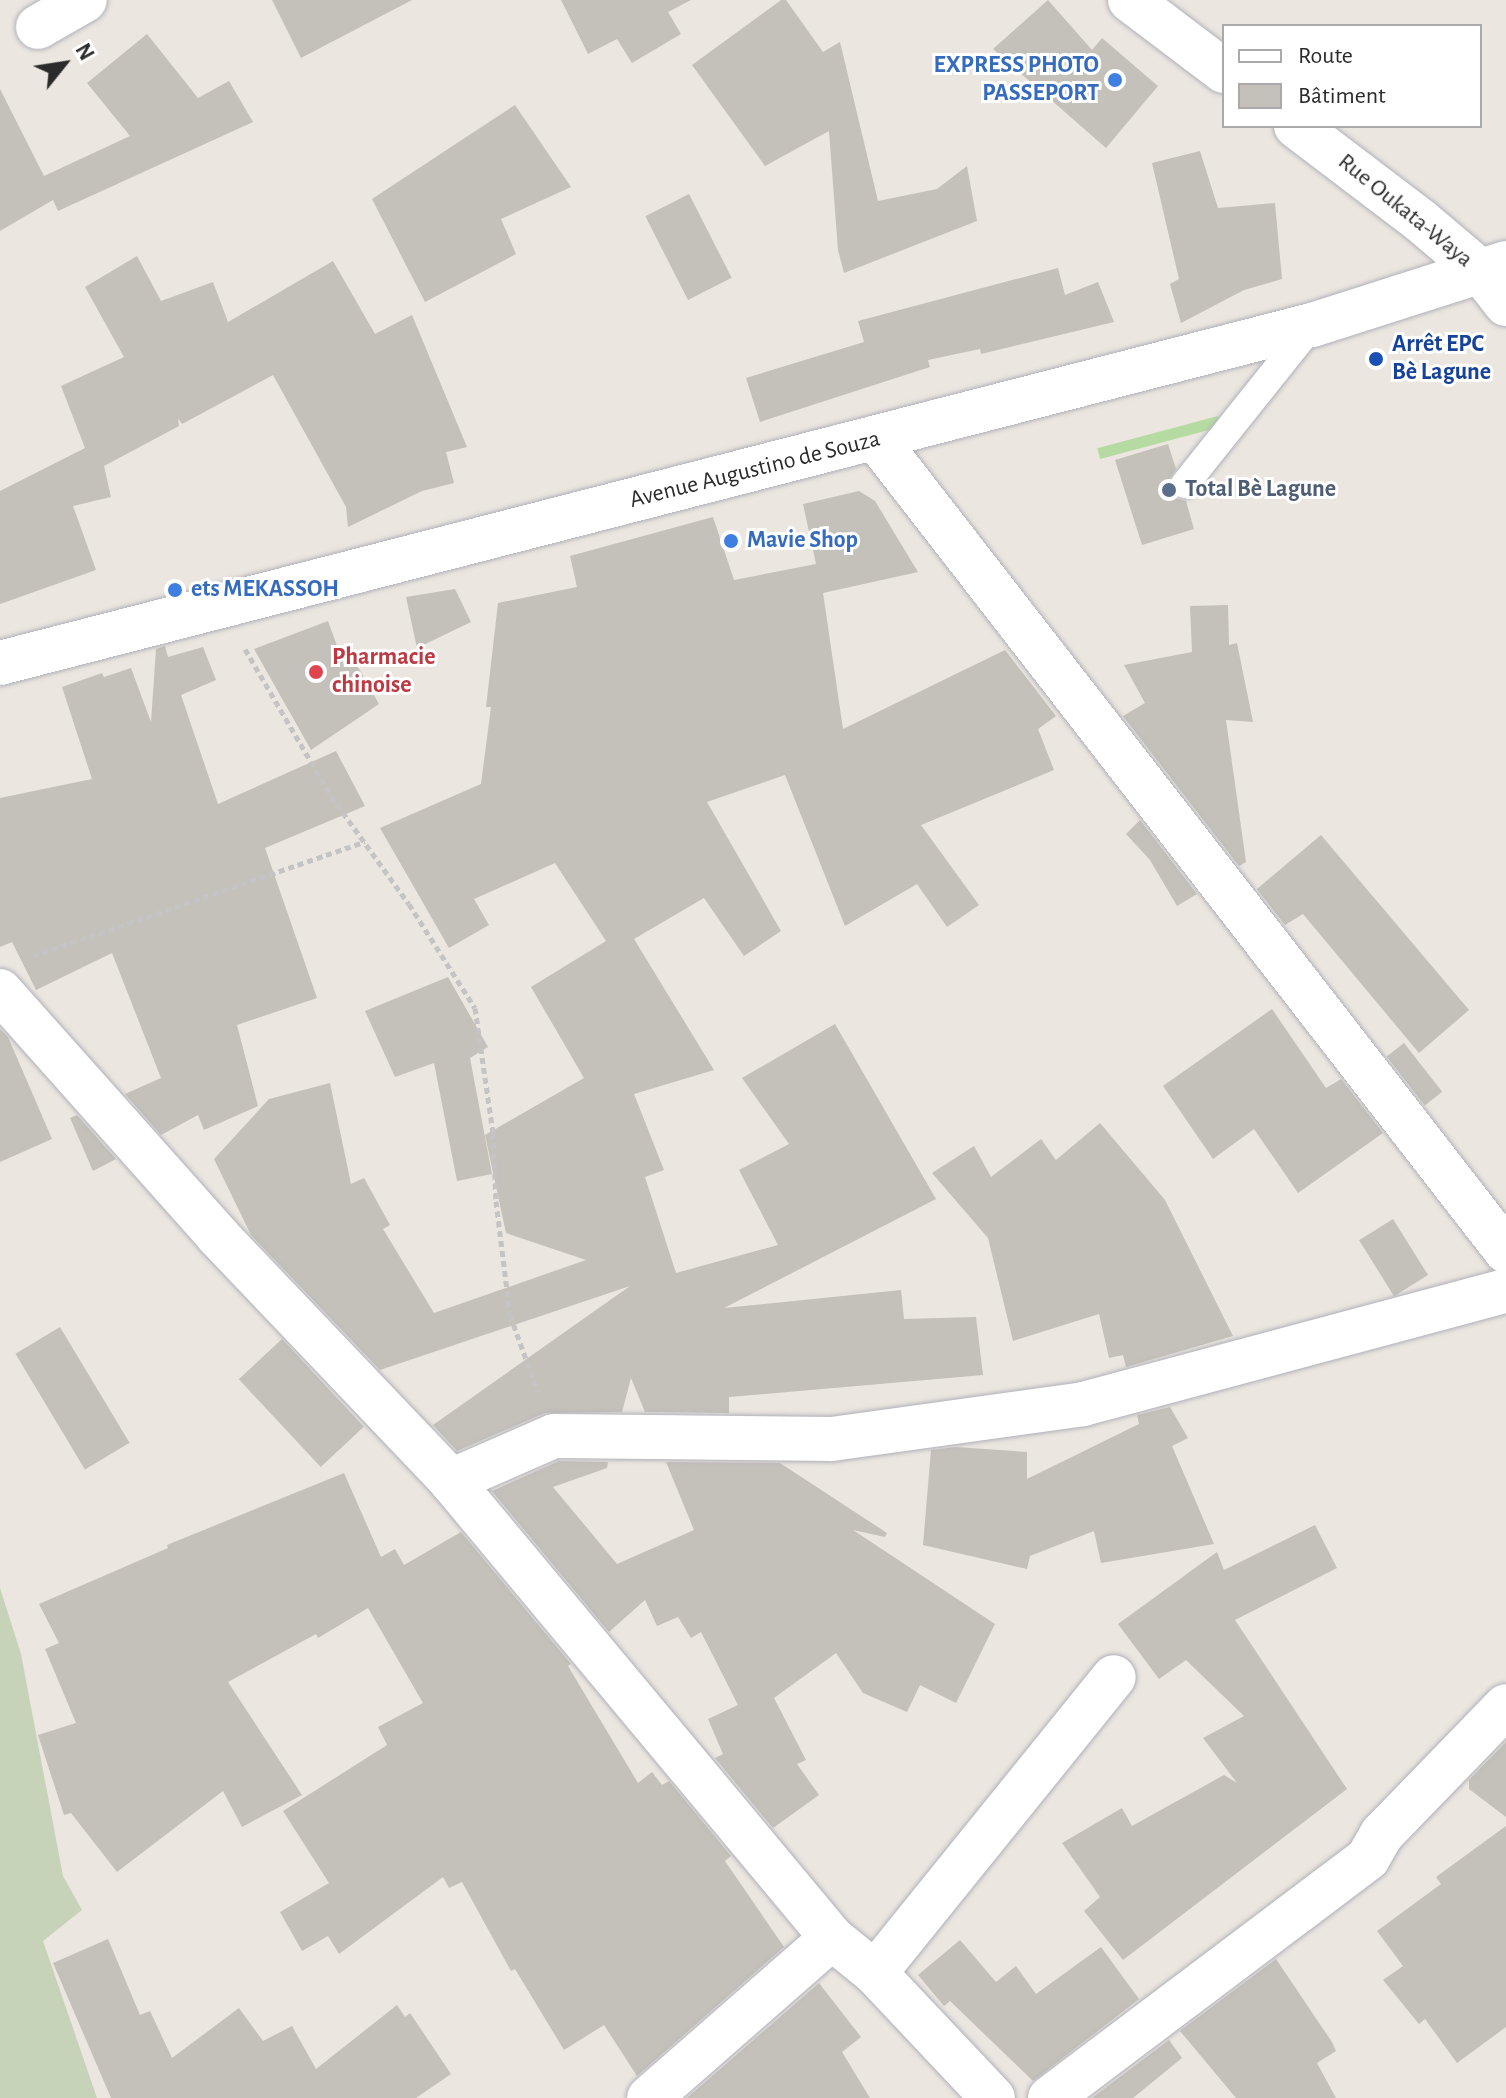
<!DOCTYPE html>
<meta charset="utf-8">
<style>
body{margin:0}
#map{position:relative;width:1506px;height:2098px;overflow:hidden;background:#ebe6df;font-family:"Alegreya Sans",sans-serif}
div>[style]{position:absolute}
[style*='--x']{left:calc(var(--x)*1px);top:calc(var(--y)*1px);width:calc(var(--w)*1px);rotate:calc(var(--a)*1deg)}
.green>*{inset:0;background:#b6dba2;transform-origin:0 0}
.cemetery>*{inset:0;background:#c6d3b8}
.building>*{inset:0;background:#c4c0ba;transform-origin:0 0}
.path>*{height:5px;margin-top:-2.5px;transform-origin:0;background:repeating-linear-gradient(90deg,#c4c4c4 0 6px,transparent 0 10px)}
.roads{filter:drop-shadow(0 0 2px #afb1ba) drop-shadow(0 0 2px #afb1ba)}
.service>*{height:28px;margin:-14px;padding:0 14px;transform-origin:14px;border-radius:14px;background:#fff}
.minor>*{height:44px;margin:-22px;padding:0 22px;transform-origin:22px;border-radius:22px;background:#fff}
.secondary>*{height:44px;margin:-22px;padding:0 22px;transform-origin:22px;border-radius:22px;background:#fff}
.dots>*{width:22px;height:22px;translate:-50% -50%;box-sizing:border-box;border:4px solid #fff;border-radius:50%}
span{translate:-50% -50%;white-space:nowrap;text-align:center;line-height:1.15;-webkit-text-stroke:6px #fff;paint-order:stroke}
.shop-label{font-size:24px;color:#366cbe;font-weight:700}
.right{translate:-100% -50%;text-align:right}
.left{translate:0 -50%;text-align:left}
.street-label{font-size:24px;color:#2b2b2b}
.transit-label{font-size:24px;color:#164399;font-weight:700}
.service-label{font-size:24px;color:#4e5e75;font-weight:700}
.health-label{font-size:24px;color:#be3a42;font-weight:700}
.legend{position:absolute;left:1222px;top:24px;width:260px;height:104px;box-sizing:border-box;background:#fff;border:2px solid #aaa;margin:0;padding:10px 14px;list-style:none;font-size:24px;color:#2b2b2b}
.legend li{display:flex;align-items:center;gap:16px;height:40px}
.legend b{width:40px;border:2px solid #aaa}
.north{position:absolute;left:24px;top:24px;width:80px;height:80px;-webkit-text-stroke:6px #fff;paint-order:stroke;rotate:60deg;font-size:22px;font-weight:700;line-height:32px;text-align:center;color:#2b2b2b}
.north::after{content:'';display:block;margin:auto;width:28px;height:36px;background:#2b2b2b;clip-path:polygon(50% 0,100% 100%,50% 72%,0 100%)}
</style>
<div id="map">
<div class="green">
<div style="left:1218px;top:416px;width:11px;height:125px;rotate:75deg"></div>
</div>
<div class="cemetery">
<div style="clip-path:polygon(0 1588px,21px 1654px,63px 1876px,82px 1910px,43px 1941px,97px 2098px,0 2098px)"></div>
</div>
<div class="building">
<div style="clip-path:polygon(272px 0,412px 0,301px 58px)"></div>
<div style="clip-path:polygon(561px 0,691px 0,668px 12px,681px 34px,632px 63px,617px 39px,588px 54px)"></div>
<div style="clip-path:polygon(781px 0,786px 0,823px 52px,840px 42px,878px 201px,937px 189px,967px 166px,977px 221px,844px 273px,838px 250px,829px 131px,765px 166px,692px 65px)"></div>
<div style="clip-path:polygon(1048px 0,1092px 50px,1102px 38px,1158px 86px,1106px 148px,993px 49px)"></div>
<div style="clip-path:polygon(147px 34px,198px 98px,229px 81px,253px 122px,58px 211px,53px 200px,0 231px,0 89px,44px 176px,130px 136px,87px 83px)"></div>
<div style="clip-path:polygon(515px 105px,571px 187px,501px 219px,516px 254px,425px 302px,372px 199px)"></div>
<div style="clip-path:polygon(1200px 151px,1218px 208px,1275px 203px,1282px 279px,1244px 290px,1181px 323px,1170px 284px,1179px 279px,1152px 163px)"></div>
<div style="left:689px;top:194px;width:94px;height:49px;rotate:63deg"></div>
<div style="clip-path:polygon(137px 256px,161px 301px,213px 282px,228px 322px,333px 261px,375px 334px,412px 315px,467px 447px,446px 452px,454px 483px,422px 491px,348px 527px,346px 507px,273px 375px,182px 424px,178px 418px,179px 426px,104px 466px,111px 497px,73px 506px,96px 570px,0 604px,0 491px,85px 448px,61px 386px,124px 357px,85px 287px)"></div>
<div style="clip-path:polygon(1058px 268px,1065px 295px,1098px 282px,1114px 322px,981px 354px,980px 349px,928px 360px,930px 367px,760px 422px,746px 378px,864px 342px,858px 321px)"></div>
<div style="clip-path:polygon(1168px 444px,1176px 469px,1168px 481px,1169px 489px,1175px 498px,1186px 501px,1194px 529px,1142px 545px,1115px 460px)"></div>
<div style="clip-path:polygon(859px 491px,875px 501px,918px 572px,823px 593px,843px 729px,1005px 650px,1056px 716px,1038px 729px,1054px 770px,921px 825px,979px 905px,947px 927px,917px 884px,845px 926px,785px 775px,707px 802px,781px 931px,744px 956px,704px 898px,634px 939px,714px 1070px,634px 1094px,664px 1170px,645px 1177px,676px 1273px,778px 1245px,739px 1170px,789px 1144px,742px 1078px,835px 1024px,936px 1199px,724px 1308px,901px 1290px,904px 1319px,976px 1317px,983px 1375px,729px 1397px,729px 1413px,645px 1412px,631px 1378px,622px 1412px,545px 1413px,457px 1451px,433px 1425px,630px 1286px,380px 1370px,251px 1235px,214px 1159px,269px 1099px,330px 1083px,351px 1184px,364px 1178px,390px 1225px,383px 1229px,434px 1313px,586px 1260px,506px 1233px,485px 1135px,584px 1078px,531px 987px,606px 941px,555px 863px,474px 899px,489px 925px,449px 948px,380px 828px,481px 784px,491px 707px,486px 707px,498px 603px,577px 587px,570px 556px,713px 517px,734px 580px,816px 564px,803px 504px)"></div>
<div style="clip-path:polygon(455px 589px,471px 622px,417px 648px,406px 597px)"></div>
<div style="clip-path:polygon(1228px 605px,1229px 645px,1237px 643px,1253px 722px,1226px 720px,1246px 862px,1239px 866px,1123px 716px,1145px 703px,1124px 665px,1192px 652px,1190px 606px)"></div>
<div style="clip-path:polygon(328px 621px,344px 665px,354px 660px,379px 704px,311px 750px,254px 649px)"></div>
<div style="clip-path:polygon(165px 646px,168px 657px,203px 647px,216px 680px,181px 695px,218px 804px,336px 751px,365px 806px,265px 848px,317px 998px,237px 1025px,258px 1106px,204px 1130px,198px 1115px,161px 1135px,125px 1094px,161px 1078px,112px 953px,36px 990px,12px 942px,0 947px,0 798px,92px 779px,62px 687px,102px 673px,104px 677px,131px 668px,151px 722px,156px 649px)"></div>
<div style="clip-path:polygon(1140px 820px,1197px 894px,1177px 906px,1150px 860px,1126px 834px)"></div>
<div style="clip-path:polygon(1321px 835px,1469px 1010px,1419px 1053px,1303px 914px,1285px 925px,1257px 889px)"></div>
<div style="clip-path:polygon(448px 977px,488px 1047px,470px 1058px,492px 1174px,457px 1181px,434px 1063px,395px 1077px,365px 1011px)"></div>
<div style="clip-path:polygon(1272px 1009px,1326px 1088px,1341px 1079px,1383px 1133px,1298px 1193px,1254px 1129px,1213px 1159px,1163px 1086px)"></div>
<div style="clip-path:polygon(0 1029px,8px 1037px,52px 1139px,0 1162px)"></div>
<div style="left:1404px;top:1043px;width:62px;height:22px;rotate:52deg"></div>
<div style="clip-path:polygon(77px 1115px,116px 1159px,93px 1171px,70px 1118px)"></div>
<div style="clip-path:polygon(1100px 1123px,1165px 1200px,1233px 1336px,1126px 1367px,1123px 1355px,1109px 1358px,1099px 1314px,1013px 1341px,988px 1238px,932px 1173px,974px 1146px,991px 1177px,1041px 1139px,1056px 1160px)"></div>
<div style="left:1393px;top:1219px;width:66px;height:40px;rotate:58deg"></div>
<div style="left:60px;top:1327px;width:135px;height:52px;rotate:59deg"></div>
<div style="left:282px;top:1339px;width:120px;height:59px;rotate:47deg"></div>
<div style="clip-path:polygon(1170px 1407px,1188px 1438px,1172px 1446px,1214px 1544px,1101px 1563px,1094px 1531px,1030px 1556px,1027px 1569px,923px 1545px,931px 1450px,956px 1447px,1027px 1452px,1027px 1479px,1139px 1424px,1137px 1415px)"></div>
<div style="clip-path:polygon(559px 1461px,608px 1462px,607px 1468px,553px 1487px,617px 1564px,694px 1530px,666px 1462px,780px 1463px,887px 1533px,885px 1537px,853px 1530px,995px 1624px,956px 1703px,920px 1685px,907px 1712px,863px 1693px,836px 1653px,774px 1698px,806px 1760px,797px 1764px,819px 1795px,773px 1828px,715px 1758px,723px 1754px,708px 1719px,738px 1705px,701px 1632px,691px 1638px,678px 1617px,657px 1626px,645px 1600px,609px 1632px,492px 1491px)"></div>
<div style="clip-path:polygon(344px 1473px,381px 1557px,395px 1549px,404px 1565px,461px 1532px,571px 1664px,568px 1666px,638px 1783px,652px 1772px,662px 1785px,669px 1781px,731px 1856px,725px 1861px,784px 1947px,637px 2076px,604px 2025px,564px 2050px,515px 1969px,511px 1971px,462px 1882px,449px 1888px,443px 1877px,339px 1954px,328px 1936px,302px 1951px,280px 1912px,329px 1883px,283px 1811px,387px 1745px,378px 1727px,423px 1703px,368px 1608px,318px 1638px,316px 1634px,228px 1682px,302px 1795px,242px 1827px,223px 1791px,117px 1872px,71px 1813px,64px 1815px,38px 1735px,76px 1723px,45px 1649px,59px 1643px,39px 1604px,168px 1548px,167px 1545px)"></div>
<div style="clip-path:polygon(1315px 1525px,1337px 1568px,1235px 1620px,1347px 1789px,1123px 1960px,1084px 1911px,1100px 1897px,1062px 1843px,1122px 1808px,1132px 1826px,1224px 1775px,1237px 1783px,1203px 1738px,1244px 1716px,1186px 1660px,1159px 1679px,1118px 1624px,1217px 1552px,1224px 1570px)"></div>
<div style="clip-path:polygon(1506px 1742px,1506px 1817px,1469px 1789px,1469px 1780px)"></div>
<div style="clip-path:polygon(1506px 1826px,1506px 2027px,1457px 2063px,1425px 2019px,1419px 2024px,1383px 1980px,1403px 1966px,1377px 1931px,1441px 1884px,1436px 1877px)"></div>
<div style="clip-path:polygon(108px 1939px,140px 2015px,150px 2011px,172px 2058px,239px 2008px,263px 2041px,292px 2026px,316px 2069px,397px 2005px,405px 2017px,410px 2013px,451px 2074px,416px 2098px,111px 2098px,53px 1963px)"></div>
<div style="clip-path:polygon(960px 1940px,996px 1982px,1016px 1966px,1036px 1994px,1101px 1947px,1139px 1999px,1033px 2081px,950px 2001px,944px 2006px,918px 1975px)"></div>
<div style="clip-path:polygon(1276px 1959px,1332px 2042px,1336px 2051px,1317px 2063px,1336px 2098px,1236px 2098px,1180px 2031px)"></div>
<div style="clip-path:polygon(819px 1983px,861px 2037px,842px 2052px,870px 2098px,687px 2098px)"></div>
<div style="clip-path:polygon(1169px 2040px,1182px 2058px,1133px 2098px,1092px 2098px)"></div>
</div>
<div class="path">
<div style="--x:245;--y:649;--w:170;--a:59.7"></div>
<div style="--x:331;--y:796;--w:133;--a:54.2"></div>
<div style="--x:409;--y:904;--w:123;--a:57.6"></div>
<div style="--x:475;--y:1008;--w:126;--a:81.8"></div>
<div style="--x:493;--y:1133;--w:68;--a:87.5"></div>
<div style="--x:496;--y:1201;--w:115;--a:83"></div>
<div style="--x:510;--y:1315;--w:82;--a:70"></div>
<div style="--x:33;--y:956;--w:351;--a:-19"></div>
</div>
<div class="roads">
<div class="service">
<div style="--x:1185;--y:484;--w:203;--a:-51.4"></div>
</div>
<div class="minor">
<div style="--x:1130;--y:0;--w:118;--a:37.1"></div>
<div style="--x:38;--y:27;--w:54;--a:-29.9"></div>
<div style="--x:1296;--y:126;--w:157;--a:37.2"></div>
<div style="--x:1421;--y:221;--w:77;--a:40.3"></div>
<div style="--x:1480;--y:271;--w:42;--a:51.8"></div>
<div style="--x:876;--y:439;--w:1028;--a:52.19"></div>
<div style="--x:0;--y:991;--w:328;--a:48.3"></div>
<div style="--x:218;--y:1236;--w:338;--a:46.4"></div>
<div style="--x:451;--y:1481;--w:595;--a:50.18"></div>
<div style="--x:832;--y:1938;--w:55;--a:39.1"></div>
<div style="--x:875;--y:1973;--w:172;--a:46.7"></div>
<div style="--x:451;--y:1481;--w:112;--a:-23.6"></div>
<div style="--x:554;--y:1436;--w:278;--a:0.6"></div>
<div style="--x:832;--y:1439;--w:253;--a:-7.9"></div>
<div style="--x:1083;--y:1404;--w:438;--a:-15"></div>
<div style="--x:875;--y:1973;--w:380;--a:-51.1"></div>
<div style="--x:649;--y:2098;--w:243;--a:-41.2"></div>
<div style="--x:1050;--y:2098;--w:398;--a:-37"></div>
<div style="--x:1368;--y:1858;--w:28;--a:-60"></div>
<div style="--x:1382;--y:1834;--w:178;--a:-45.9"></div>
</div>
<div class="secondary">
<div style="--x:0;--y:663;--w:1355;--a:-14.45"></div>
<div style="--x:1312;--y:325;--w:204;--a:-17.7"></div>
</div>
</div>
<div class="dots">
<div style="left:1115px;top:80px;background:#3f7fe0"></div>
<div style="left:1376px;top:359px;background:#1a4fb4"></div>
<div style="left:1169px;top:490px;background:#5c6f8a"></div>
<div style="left:731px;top:541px;background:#3f7fe0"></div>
<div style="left:175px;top:590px;background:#3f7fe0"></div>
<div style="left:316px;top:672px;background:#e0444e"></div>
</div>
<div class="shop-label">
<span class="right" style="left:1099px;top:80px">EXPRESS PHOTO<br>PASSEPORT</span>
<span class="left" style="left:747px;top:541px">Mavie Shop</span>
<span class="left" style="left:191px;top:590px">ets MEKASSOH</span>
</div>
<div class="street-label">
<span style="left:1405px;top:211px;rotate:39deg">Rue Oukata-Waya</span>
<span style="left:755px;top:470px;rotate:-14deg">Avenue Augustino de Souza</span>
</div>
<div class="transit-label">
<span class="left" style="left:1392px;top:359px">Arrêt EPC<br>Bè Lagune</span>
</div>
<div class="service-label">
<span class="left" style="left:1185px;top:490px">Total Bè Lagune</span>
</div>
<div class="health-label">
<span class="left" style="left:332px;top:672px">Pharmacie<br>chinoise</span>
</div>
<ul class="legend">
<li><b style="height:10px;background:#fff"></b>Route</li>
<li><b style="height:22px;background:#c4c0ba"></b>Bâtiment</li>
</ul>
<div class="north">N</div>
</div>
